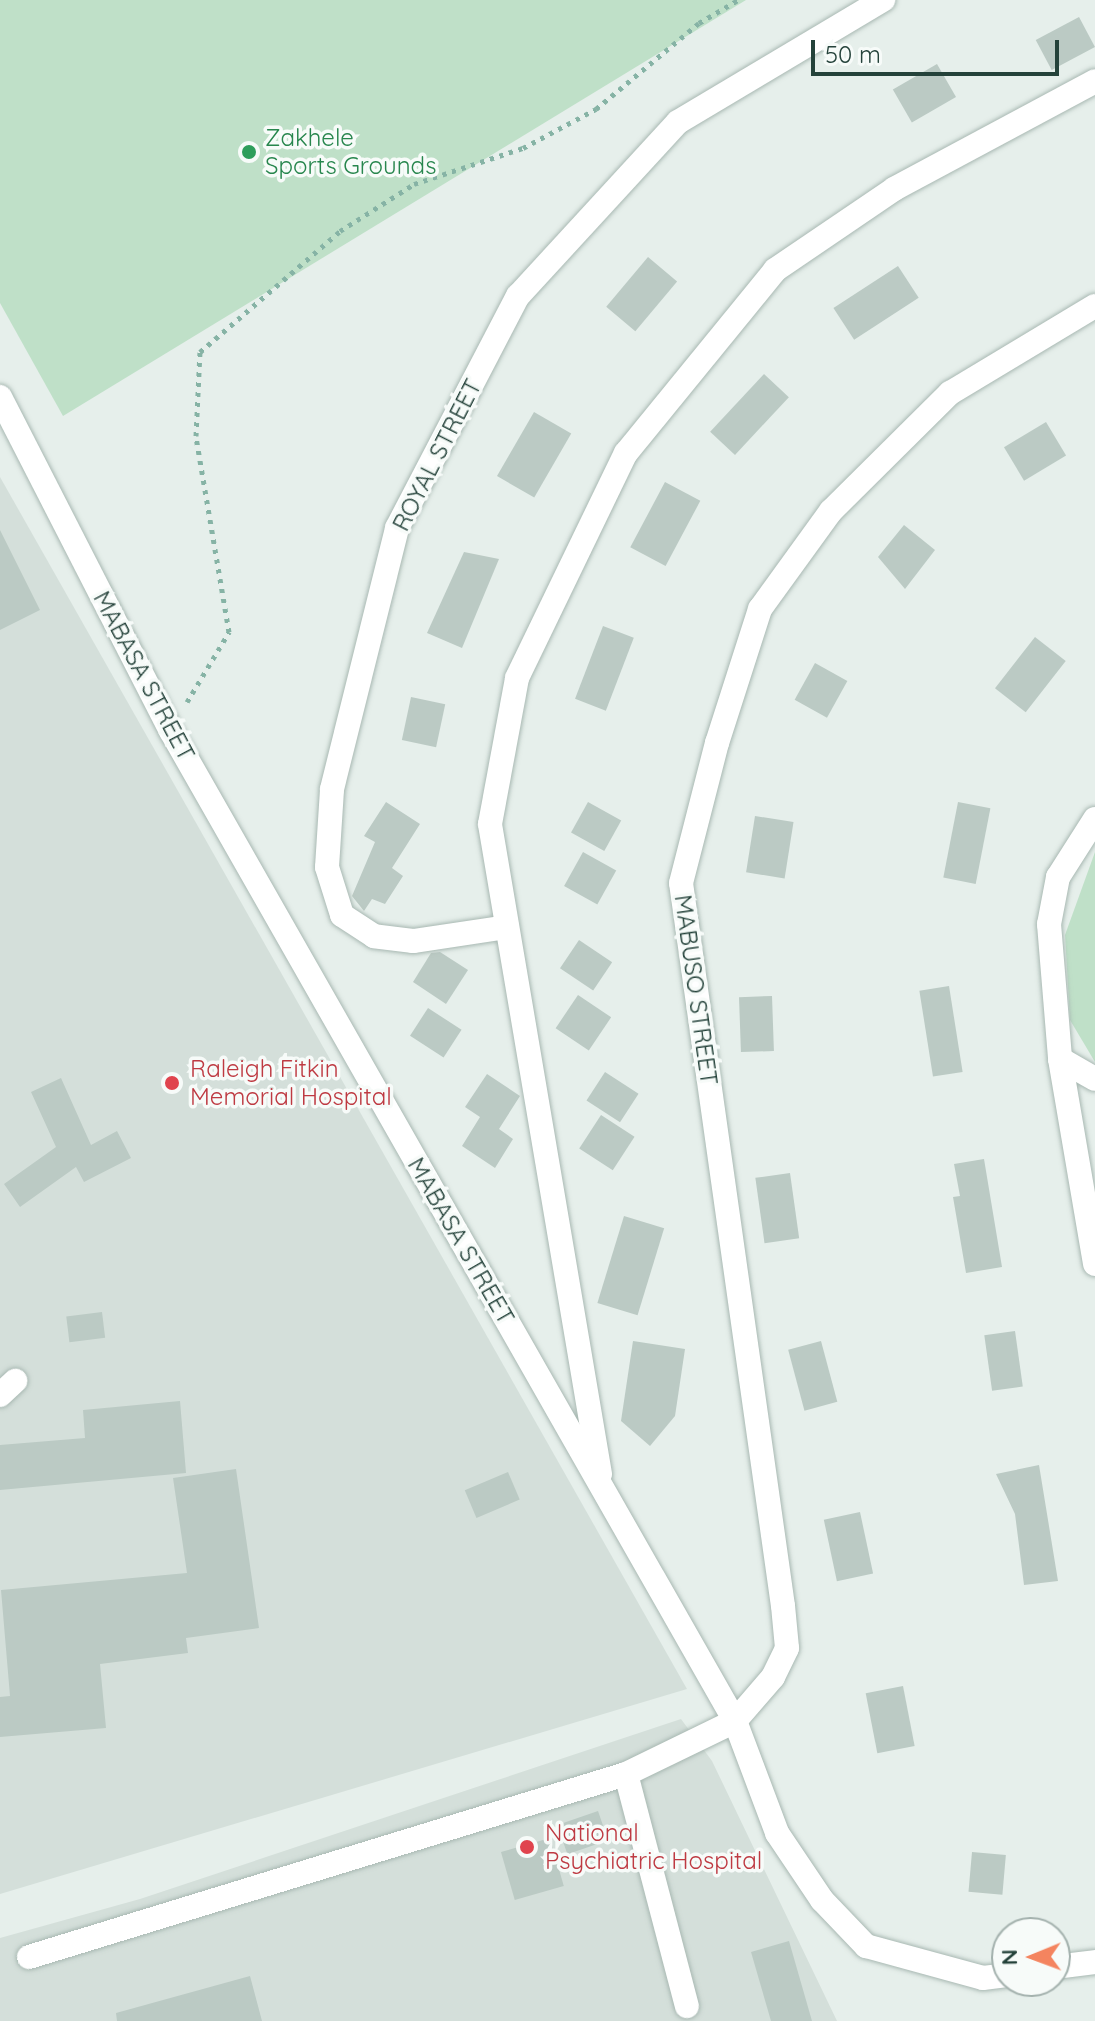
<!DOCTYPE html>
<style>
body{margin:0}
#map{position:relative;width:1095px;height:2021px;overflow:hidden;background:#e6efeb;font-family:Quicksand,sans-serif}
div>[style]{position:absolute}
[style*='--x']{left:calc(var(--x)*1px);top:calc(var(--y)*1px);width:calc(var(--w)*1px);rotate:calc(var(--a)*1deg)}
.built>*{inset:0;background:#d4dfda}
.green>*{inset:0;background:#bfe0c8}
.building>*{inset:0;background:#bbcac4;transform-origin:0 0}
.path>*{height:5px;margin-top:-2.5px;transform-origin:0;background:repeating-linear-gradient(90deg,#86b3a5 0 4px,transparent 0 10px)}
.roads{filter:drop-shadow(0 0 2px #a8b8b2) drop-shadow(0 0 2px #a8b8b2)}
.minor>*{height:24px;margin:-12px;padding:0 12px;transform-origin:12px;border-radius:12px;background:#fff}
.dots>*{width:22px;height:22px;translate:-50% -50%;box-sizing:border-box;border:4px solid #f7fbf9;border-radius:50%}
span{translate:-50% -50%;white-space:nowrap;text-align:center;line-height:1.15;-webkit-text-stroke:7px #f7fbf9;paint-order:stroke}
.leisure-label{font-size:24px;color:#27864d}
.left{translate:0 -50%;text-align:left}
.street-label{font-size:24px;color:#24423a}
.health-label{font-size:24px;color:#be3a42}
.north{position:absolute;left:991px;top:1917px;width:80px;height:80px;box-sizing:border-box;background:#f7fbf9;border:2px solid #a3b1ad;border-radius:50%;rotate:269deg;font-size:22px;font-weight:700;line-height:32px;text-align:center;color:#24423a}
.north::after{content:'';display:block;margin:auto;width:28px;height:36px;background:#f4845f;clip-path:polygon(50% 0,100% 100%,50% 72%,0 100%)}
.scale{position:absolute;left:811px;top:40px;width:248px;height:36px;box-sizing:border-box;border:4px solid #24423a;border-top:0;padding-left:10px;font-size:24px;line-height:28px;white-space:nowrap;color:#24423a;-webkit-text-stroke:6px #f7fbf9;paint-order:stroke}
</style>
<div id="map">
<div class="built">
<div style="clip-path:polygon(0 477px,687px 1689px,0 1894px)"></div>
<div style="clip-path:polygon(681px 1719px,712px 1761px,837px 2021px,0 2021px,0 1938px,140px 1899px)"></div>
</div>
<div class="green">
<div style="clip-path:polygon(0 0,746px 0,63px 416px,0 303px)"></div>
<div style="clip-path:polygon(1095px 852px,1095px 1062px,1070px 1020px,1065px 935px)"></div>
</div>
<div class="building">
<div style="left:1079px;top:17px;width:34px;height:49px;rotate:62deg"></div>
<div style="left:937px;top:64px;width:38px;height:51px;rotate:60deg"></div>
<div style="left:648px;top:257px;width:38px;height:65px;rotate:40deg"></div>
<div style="left:898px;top:266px;width:38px;height:77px;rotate:57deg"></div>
<div style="left:764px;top:374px;width:34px;height:79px;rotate:43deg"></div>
<div style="left:534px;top:412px;width:43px;height:74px;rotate:30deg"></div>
<div style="left:1046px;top:422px;width:39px;height:49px;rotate:59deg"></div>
<div style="left:665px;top:482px;width:40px;height:74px;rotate:28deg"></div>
<div style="clip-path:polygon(904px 525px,935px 550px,905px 589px,878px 557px)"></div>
<div style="clip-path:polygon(0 530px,40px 610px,0 630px)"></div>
<div style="clip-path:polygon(464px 552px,499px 559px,462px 648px,427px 633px)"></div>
<div style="left:603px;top:626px;width:33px;height:78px;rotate:21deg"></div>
<div style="left:1035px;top:637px;width:39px;height:65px;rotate:38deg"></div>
<div style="left:815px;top:663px;width:37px;height:42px;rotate:29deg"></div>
<div style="left:411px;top:697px;width:35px;height:44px;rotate:12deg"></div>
<div style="clip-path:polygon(386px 802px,420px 824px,392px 868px,403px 876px,385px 904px,372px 899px,364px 911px,352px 896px,375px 842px,364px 836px)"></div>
<div style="left:588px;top:802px;width:38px;height:35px;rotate:29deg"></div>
<div style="left:958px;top:802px;width:33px;height:77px;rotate:11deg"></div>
<div style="left:755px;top:816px;width:39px;height:57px;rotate:9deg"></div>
<div style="left:583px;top:852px;width:38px;height:39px;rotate:29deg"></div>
<div style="left:579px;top:940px;width:40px;height:34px;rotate:34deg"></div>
<div style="clip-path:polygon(440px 952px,468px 970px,446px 1004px,413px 982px,431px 953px)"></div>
<div style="left:949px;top:986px;width:87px;height:30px;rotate:81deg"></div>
<div style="left:578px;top:995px;width:40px;height:40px;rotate:34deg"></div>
<div style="left:772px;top:996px;width:55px;height:33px;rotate:88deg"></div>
<div style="left:428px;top:1008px;width:40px;height:33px;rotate:33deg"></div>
<div style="left:605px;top:1072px;width:40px;height:34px;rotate:33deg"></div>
<div style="clip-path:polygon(487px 1074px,520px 1096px,499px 1129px,513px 1139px,495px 1168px,462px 1146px,480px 1117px,465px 1107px)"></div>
<div style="clip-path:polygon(61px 1078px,91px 1145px,117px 1131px,131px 1158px,84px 1182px,76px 1167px,20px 1207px,4px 1184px,56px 1147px,31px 1092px)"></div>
<div style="left:601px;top:1115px;width:40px;height:40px;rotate:33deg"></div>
<div style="clip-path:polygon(984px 1159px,1002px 1267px,966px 1273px,953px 1197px,960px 1196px,954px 1164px)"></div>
<div style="left:790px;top:1173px;width:66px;height:35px;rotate:82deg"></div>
<div style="left:624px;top:1216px;width:42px;height:91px;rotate:17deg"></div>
<div style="left:102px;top:1312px;width:26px;height:36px;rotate:83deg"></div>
<div style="left:1015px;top:1331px;width:56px;height:31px;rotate:82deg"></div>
<div style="clip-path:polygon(633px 1341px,685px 1349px,675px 1416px,650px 1446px,621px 1421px)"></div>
<div style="left:821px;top:1341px;width:63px;height:34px;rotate:75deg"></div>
<div style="clip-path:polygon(180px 1401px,186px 1473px,0 1490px,0 1445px,85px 1438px,83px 1410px)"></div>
<div style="clip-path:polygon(1039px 1465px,1058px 1581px,1024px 1585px,1015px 1514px,996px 1474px)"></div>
<div style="clip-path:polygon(236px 1469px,259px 1628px,186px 1638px,188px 1653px,100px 1664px,106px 1728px,0 1737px,0 1697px,10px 1696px,1px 1590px,187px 1573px,173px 1478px)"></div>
<div style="left:508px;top:1472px;width:30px;height:47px;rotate:67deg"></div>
<div style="left:860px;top:1512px;width:63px;height:37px;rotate:78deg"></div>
<div style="left:903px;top:1686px;width:61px;height:38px;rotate:79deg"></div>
<div style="left:598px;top:1811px;width:31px;height:43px;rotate:71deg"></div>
<div style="left:550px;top:1838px;width:50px;height:51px;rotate:74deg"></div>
<div style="left:972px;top:1852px;width:34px;height:40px;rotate:5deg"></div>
<div style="clip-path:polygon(789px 1941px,812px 2021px,771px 2021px,751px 1952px)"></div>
<div style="clip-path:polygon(250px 1976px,262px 2021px,117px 2021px,116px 2013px)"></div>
</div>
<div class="path">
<div style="--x:187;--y:702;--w:82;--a:-59"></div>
<div style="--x:229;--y:632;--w:199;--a:-99.6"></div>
<div style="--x:196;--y:436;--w:84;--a:-87.3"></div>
<div style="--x:200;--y:352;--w:185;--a:-40.8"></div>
<div style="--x:340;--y:231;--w:88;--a:-32.4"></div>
<div style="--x:414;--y:184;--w:115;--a:-18.3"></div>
<div style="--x:523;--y:148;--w:83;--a:-28.1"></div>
<div style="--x:596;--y:109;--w:134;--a:-39.9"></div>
<div style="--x:699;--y:23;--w:45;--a:-30.5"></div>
</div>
<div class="roads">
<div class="minor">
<div style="--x:0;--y:397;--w:375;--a:62.9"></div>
<div style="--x:171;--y:731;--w:1139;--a:60.33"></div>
<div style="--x:735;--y:1721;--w:120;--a:69.4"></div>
<div style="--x:777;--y:1833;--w:81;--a:56.1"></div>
<div style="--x:822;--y:1900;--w:64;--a:46.3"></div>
<div style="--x:866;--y:1946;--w:121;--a:15.3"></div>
<div style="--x:983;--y:1978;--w:24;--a:-7"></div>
<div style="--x:1095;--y:819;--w:69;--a:122.5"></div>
<div style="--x:1058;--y:877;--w:48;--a:100.8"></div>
<div style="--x:1049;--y:924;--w:135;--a:85.3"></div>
<div style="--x:1060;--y:1059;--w:208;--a:80.3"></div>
<div style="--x:507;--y:927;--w:95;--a:171.5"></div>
<div style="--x:413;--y:941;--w:39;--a:-173"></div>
<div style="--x:374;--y:936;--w:38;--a:-147"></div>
<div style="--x:342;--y:915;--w:50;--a:-107.4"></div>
<div style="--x:327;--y:867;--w:78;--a:-86.3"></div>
<div style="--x:332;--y:789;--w:269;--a:-76"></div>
<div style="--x:397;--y:528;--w:262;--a:-62.5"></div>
<div style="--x:518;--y:296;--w:236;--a:-47.4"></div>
<div style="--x:678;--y:122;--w:239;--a:-30.8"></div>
<div style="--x:1060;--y:1059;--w:40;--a:29.7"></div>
<div style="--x:0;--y:1395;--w:21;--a:-43"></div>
<div style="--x:600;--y:1474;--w:659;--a:-99.61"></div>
<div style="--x:490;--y:824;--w:148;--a:-79.5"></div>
<div style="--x:517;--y:678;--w:250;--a:-64.2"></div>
<div style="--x:626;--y:453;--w:236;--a:-50.8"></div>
<div style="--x:775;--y:270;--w:144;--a:-34.2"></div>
<div style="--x:894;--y:189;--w:228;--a:-28.2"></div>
<div style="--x:626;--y:1774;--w:240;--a:75.3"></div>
<div style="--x:29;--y:1957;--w:624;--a:-17.04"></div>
<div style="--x:626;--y:1774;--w:121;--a:-25.9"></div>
<div style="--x:735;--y:1721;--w:58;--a:-49.2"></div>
<div style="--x:773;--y:1677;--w:32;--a:-64"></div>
<div style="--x:787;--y:1648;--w:42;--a:-95.4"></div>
<div style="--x:783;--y:1606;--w:730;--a:-98.03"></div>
<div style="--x:681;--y:883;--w:145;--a:-75.6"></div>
<div style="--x:717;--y:743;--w:141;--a:-72.2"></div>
<div style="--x:760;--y:609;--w:121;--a:-54.1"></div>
<div style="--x:831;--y:511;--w:168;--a:-44.8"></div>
<div style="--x:950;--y:393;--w:169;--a:-31"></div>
<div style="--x:1055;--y:1967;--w:40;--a:-7.1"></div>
</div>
</div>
<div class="dots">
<div style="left:249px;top:152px;background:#2e9e5b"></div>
<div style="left:172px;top:1083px;background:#e0444e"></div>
<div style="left:527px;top:1847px;background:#e0444e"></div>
</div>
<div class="leisure-label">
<span class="left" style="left:265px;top:152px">Zakhele<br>Sports Grounds</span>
</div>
<div class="street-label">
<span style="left:437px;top:455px;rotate:-63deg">ROYAL STREET</span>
<span style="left:144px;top:676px;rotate:62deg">MABASA STREET</span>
<span style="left:696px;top:990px;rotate:82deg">MABUSO STREET</span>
<span style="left:461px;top:1241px;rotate:60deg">MABASA STREET</span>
</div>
<div class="health-label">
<span class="left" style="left:190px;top:1083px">Raleigh Fitkin<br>Memorial Hospital</span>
<span class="left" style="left:545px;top:1847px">National<br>Psychiatric Hospital</span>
</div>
<div class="north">N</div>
<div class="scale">50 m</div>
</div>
